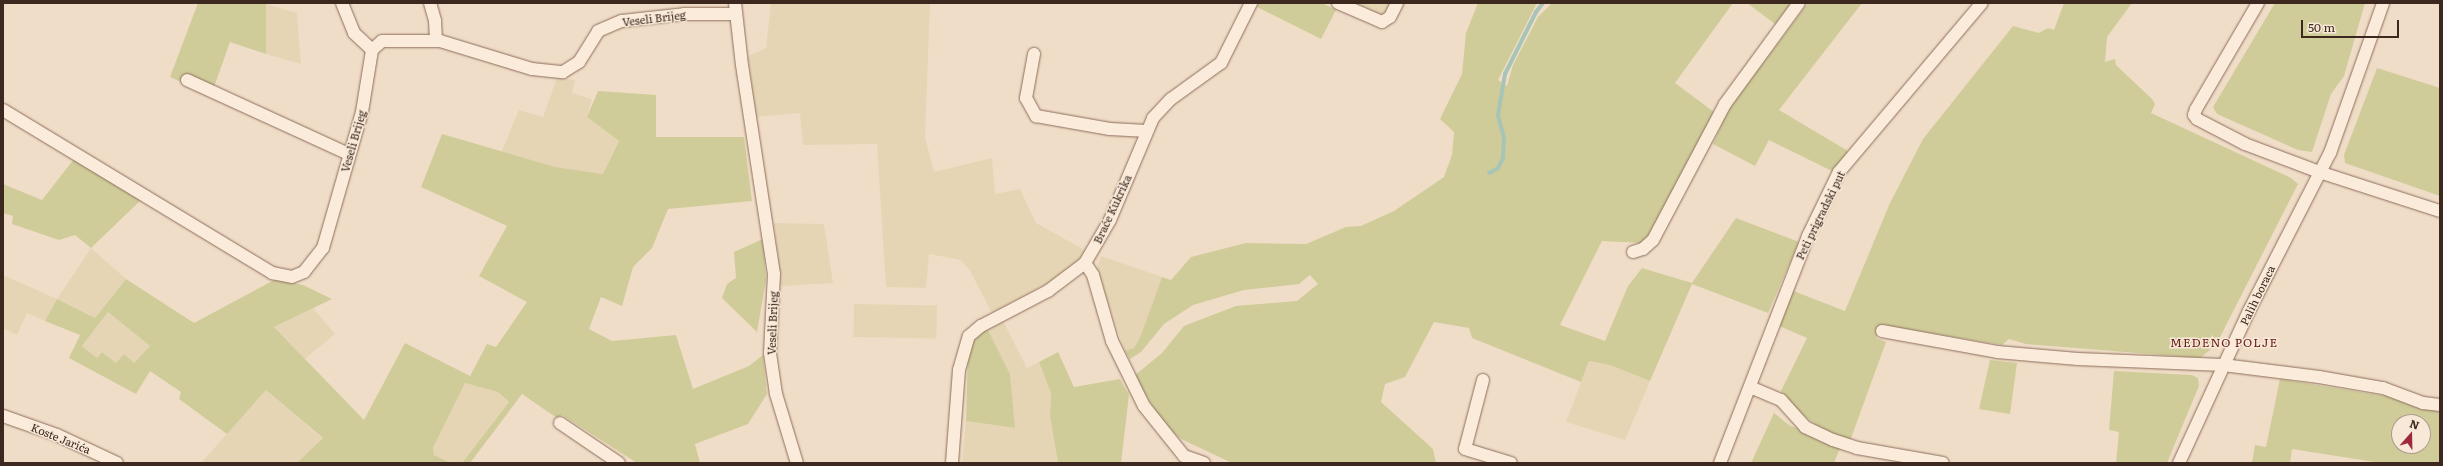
<!DOCTYPE html>
<meta charset="utf-8">
<style>
body{margin:0}
#map{position:relative;width:2443px;height:466px;overflow:hidden;background:#f0ddc7;font-family:Literata,serif}
div>[style]{position:absolute}
[style*='--x']{left:calc(var(--x)*1px);top:calc(var(--y)*1px);width:calc(var(--w)*1px);rotate:calc(var(--a)*1deg)}
.farmland>*{inset:0;background:#e6d5b4;transform-origin:0 0}
.green>*{inset:0;background:#cfcc9a}
.stream>*{height:4px;margin:-2px;padding:0 2px;transform-origin:2px;border-radius:2px;background:#a8c4b7}
.roads{filter:drop-shadow(0 0 1px #8d6d5b) drop-shadow(0 0 1px #8d6d5b)}
.street>*{height:12px;margin:-6px;padding:0 6px;transform-origin:6px;border-radius:6px;background:#faebdb}
span{translate:-50% -50%;white-space:nowrap;text-align:center;line-height:1.15;-webkit-text-stroke:3px #f7e8d7;paint-order:stroke}
.street-label{font-size:11px;color:#3d281f}
.neighbourhood-label{font-size:12px;color:#6b201d;letter-spacing:1px}
.frame{position:absolute;inset:0;border:4px solid #3d281f;pointer-events:none}
.north{position:absolute;left:2391px;top:414px;width:40px;height:40px;box-sizing:border-box;background:#f7e8d7;border:1px solid #ad9b8d;border-radius:50%;rotate:20deg;font-size:11px;font-weight:700;line-height:16px;text-align:center;color:#3d281f}
.north::after{content:'';display:block;margin:auto;width:14px;height:18px;background:#9e293e;clip-path:polygon(50% 0,100% 100%,50% 72%,0 100%)}
.scale{position:absolute;left:2301px;top:20px;width:98px;height:18px;box-sizing:border-box;border:2px solid #3d281f;border-top:0;padding-left:5px;font-size:12px;line-height:14px;white-space:nowrap;color:#3d281f;-webkit-text-stroke:3px #f7e8d7;paint-order:stroke}
</style>
<div id="map">
<div class="farmland">
<div style="clip-path:polygon(771px 3px,930px 3px,925px 137px,934px 172px,992px 158px,995px 194px,1020px 189px,1036px 223px,1088px 252px,1060px 276px,992px 313px,969px 269px,961px 260px,929px 254px,926px 288px,886px 287px,877px 144px,803px 145px,800px 113px,756px 117px,748px 56px,766px 48px)"></div>
<div style="clip-path:polygon(1353px 3px,1391px 3px,1385px 14px,1378px 15px)"></div>
<div style="clip-path:polygon(266px 4px,297px 13px,301px 64px,266px 54px)"></div>
<div style="clip-path:polygon(557px 78px,575px 80px,572px 93px,592px 99px,587px 117px,619px 141px,603px 174px,555px 167px,501px 153px,519px 110px,543px 117px)"></div>
<div style="clip-path:polygon(774px 223px,824px 224px,833px 283px,782px 286px)"></div>
<div style="clip-path:polygon(91px 248px,126px 279px,95px 318px,57px 299px,45px 321px,27px 313px,17px 335px,3px 328px,3px 275px,57px 299px)"></div>
<div style="clip-path:polygon(1101px 256px,1162px 277px,1141px 335px,1134px 348px,1125px 351px,1097px 270px)"></div>
<div style="left:854px;top:304px;width:83px;height:33px;rotate:1deg"></div>
<div style="clip-path:polygon(313px 308px,335px 334px,305px 359px,274px 327px)"></div>
<div style="clip-path:polygon(108px 312px,150px 346px,134px 363px,116px 364px,102px 352px,97px 358px,82px 346px)"></div>
<div style="clip-path:polygon(1003px 321px,1027px 368px,1039px 362px,1051px 393px,1050px 416px,1058px 463px,962px 463px,966px 421px,1014px 428px,1010px 374px,987px 328px)"></div>
<div style="clip-path:polygon(1589px 361px,1610px 365px,1650px 381px,1625px 440px,1566px 422px)"></div>
<div style="clip-path:polygon(465px 383px,498px 392px,509px 402px,462px 463px,451px 463px,434px 455px,433px 448px)"></div>
<div style="clip-path:polygon(266px 390px,323px 439px,297px 463px,201px 463px)"></div>
</div>
<div class="green">
<div style="clip-path:polygon(198px 3px,266px 4px,266px 54px,230px 42px,214px 87px,185px 74px,181px 82px,170px 77px)"></div>
<div style="clip-path:polygon(1258px 3px,1322px 3px,1336px 10px,1321px 39px,1257px 7px)"></div>
<div style="clip-path:polygon(1478px 3px,1537px 3px,1498px 80px,1507px 86px,1513px 65px,1538px 17px,1552px 3px,1733px 3px,1675px 83px,1714px 112px,1653px 227px,1644px 243px,1602px 241px,1560px 325px,1605px 341px,1628px 286px,1642px 268px,1692px 283px,1736px 218px,1799px 242px,1768px 313px,1692px 284px,1650px 381px,1610px 365px,1589px 361px,1581px 382px,1472px 338px,1469px 328px,1434px 322px,1405px 377px,1385px 384px,1381px 402px,1433px 449px,1436px 463px,1232px 463px,1181px 439px,1165px 426px,1134px 376px,1162px 353px,1184px 326px,1236px 306px,1297px 301px,1318px 284px,1310px 275px,1299px 284px,1244px 290px,1193px 305px,1164px 324px,1141px 352px,1130px 359px,1125px 351px,1134px 348px,1141px 335px,1162px 277px,1171px 280px,1191px 257px,1246px 243px,1306px 244px,1346px 227px,1361px 226px,1394px 211px,1444px 177px,1452px 155px,1454px 132px,1440px 119px,1462px 74px,1466px 33px)"></div>
<div style="clip-path:polygon(1747px 3px,1791px 3px,1775px 24px)"></div>
<div style="clip-path:polygon(1808px 3px,1862px 3px,1779px 110px,1848px 151px,1834px 172px,1769px 140px,1755px 166px,1713px 144px,1728px 110px)"></div>
<div style="clip-path:polygon(2064px 3px,2132px 3px,2107px 37px,2105px 62px,2115px 59px,2116px 65px,2152px 99px,2155px 104px,2151px 113px,2291px 178px,2298px 184px,2216px 345px,2200px 358px,2026px 344px,2009px 339px,2002px 345px,1882px 325px,1876px 338px,1886px 342px,1850px 441px,1829px 434px,1801px 414px,1781px 391px,1807px 338px,1777px 325px,1791px 290px,1845px 311px,1890px 203px,1923px 139px,2013px 26px,2039px 33px,2048px 28px,2054px 30px)"></div>
<div style="clip-path:polygon(2275px 3px,2365px 3px,2344px 76px,2331px 94px,2312px 152px,2298px 150px,2217px 114px,2213px 107px)"></div>
<div style="clip-path:polygon(2377px 68px,2440px 88px,2440px 196px,2345px 163px,2344px 155px)"></div>
<div style="clip-path:polygon(evenodd,598px 91px,656px 95px,656px 137px,744px 137px,752px 201px,668px 209px,652px 248px,633px 267px,622px 306px,601px 297px,589px 329px,612px 341px,676px 335px,693px 389px,749px 366px,763px 355px,767px 394px,748px 424px,695px 444px,700px 463px,637px 463px,562px 415px,557px 418px,522px 394px,470px 463px,462px 463px,509px 402px,498px 392px,465px 383px,433px 448px,434px 455px,451px 463px,297px 463px,323px 438px,266px 390px,227px 434px,179px 399px,181px 392px,150px 371px,136px 394px,69px 358px,80px 335px,45px 321px,57px 299px,95px 318px,126px 279px,194px 323px,276px 279px,303px 285px,332px 299px,274px 327px,364px 420px,405px 343px,470px 376px,487px 344px,496px 347px,527px 302px,479px 276px,507px 226px,421px 187px,442px 134px,555px 167px,603px 174px,619px 141px,587px 117px,598px 91px,108px 312px,150px 346px,134px 363px,124px 354px,116px 363px,102px 352px,97px 358px,82px 346px,108px 312px)"></div>
<div style="clip-path:polygon(74px 159px,141px 200px,91px 248px,75px 235px,59px 240px,12px 224px,13px 216px,3px 213px,3px 184px,42px 200px)"></div>
<div style="clip-path:polygon(763px 239px,766px 280px,757px 332px,722px 298px,727px 284px,736px 278px,734px 252px)"></div>
<div style="clip-path:polygon(987px 328px,1010px 374px,1015px 428px,966px 421px,968px 353px,975px 339px)"></div>
<div style="clip-path:polygon(1058px 352px,1074px 387px,1120px 379px,1129px 395px,1121px 463px,1058px 463px,1050px 416px,1051px 393px,1039px 362px)"></div>
<div style="clip-path:polygon(1990px 360px,2017px 363px,2010px 414px,1979px 409px)"></div>
<div style="clip-path:polygon(2114px 371px,2192px 375px,2198px 378px,2199px 386px,2167px 463px,2116px 463px,2119px 432px,2109px 430px)"></div>
<div style="clip-path:polygon(evenodd,2280px 379px,2384px 396px,2384px 392px,2440px 408px,2440px 463px,2381px 463px,2292px 449px,2290px 463px,2252px 463px,2255px 445px,2266px 447px,2280px 379px,2399px 422px,2423px 422px,2423px 446px,2399px 446px,2399px 422px)"></div>
<div style="clip-path:polygon(1774px 413px,1789px 425px,1840px 448px,1834px 463px,1751px 463px)"></div>
</div>
<div class="stream">
<div style="--x:1489;--y:173;--w:10;--a:-29"></div>
<div style="--x:1498;--y:168;--w:11;--a:-63"></div>
<div style="--x:1503;--y:158;--w:20;--a:-87"></div>
<div style="--x:1504;--y:138;--w:24;--a:-105"></div>
<div style="--x:1498;--y:115;--w:42;--a:-80.3"></div>
<div style="--x:1505;--y:74;--w:69;--a:-63.4"></div>
<div style="--x:1536;--y:12;--w:11;--a:-52"></div>
</div>
<div class="roads">
<div class="street">
<div style="--x:342;--y:3;--w:32;--a:68"></div>
<div style="--x:354;--y:33;--w:25;--a:43"></div>
<div style="--x:430;--y:3;--w:19;--a:74"></div>
<div style="--x:435;--y:21;--w:20;--a:87"></div>
<div style="--x:735;--y:3;--w:62;--a:83.6"></div>
<div style="--x:742;--y:65;--w:211;--a:81.3"></div>
<div style="--x:774;--y:274;--w:79;--a:92.9"></div>
<div style="--x:770;--y:353;--w:41;--a:81.7"></div>
<div style="--x:776;--y:394;--w:72;--a:73.1"></div>
<div style="--x:1338;--y:3;--w:48;--a:23.4"></div>
<div style="--x:1382;--y:22;--w:9;--a:-32"></div>
<div style="--x:1390;--y:17;--w:16;--a:-63"></div>
<div style="--x:2258;--y:3;--w:123;--a:120.3"></div>
<div style="--x:2196;--y:109;--w:6;--a:108"></div>
<div style="--x:2194;--y:115;--w:5;--a:53"></div>
<div style="--x:2197;--y:119;--w:54;--a:27.5"></div>
<div style="--x:2245;--y:144;--w:79;--a:20.7"></div>
<div style="--x:2319;--y:172;--w:127;--a:17.9"></div>
<div style="--x:1034;--y:54;--w:45;--a:100.3"></div>
<div style="--x:1026;--y:98;--w:21;--a:61"></div>
<div style="--x:1036;--y:116;--w:75;--a:10"></div>
<div style="--x:1110;--y:129;--w:37;--a:3"></div>
<div style="--x:187;--y:80;--w:178;--a:24.6"></div>
<div style="--x:3;--y:110;--w:315;--a:31.2"></div>
<div style="--x:272;--y:273;--w:20;--a:11"></div>
<div style="--x:292;--y:277;--w:13;--a:-23"></div>
<div style="--x:304;--y:272;--w:31;--a:-52"></div>
<div style="--x:323;--y:248;--w:141;--a:-74"></div>
<div style="--x:362;--y:112;--w:63;--a:-80.8"></div>
<div style="--x:372;--y:50;--w:13;--a:-42"></div>
<div style="--x:382;--y:41;--w:58;--a:0"></div>
<div style="--x:440;--y:41;--w:96;--a:16.9"></div>
<div style="--x:532;--y:69;--w:31;--a:6"></div>
<div style="--x:563;--y:72;--w:19;--a:-32"></div>
<div style="--x:579;--y:62;--w:36;--a:-58"></div>
<div style="--x:598;--y:31;--w:26;--a:-23"></div>
<div style="--x:622;--y:21;--w:62;--a:-6.4"></div>
<div style="--x:684;--y:14;--w:52;--a:0"></div>
<div style="--x:1633;--y:252;--w:10;--a:-17"></div>
<div style="--x:1643;--y:249;--w:13;--a:-42"></div>
<div style="--x:1653;--y:240;--w:154;--a:-62.1"></div>
<div style="--x:1725;--y:104;--w:125;--a:-53.8"></div>
<div style="--x:1085;--y:263;--w:14;--a:56"></div>
<div style="--x:1093;--y:275;--w:69;--a:73.9"></div>
<div style="--x:1112;--y:341;--w:72;--a:63.8"></div>
<div style="--x:1144;--y:406;--w:64;--a:51.3"></div>
<div style="--x:1184;--y:456;--w:21;--a:19"></div>
<div style="--x:1882;--y:331;--w:117;--a:10.3"></div>
<div style="--x:1997;--y:352;--w:81;--a:4.9"></div>
<div style="--x:2078;--y:359;--w:145;--a:2.4"></div>
<div style="--x:2223;--y:365;--w:97;--a:7.1"></div>
<div style="--x:2319;--y:377;--w:65;--a:9.8"></div>
<div style="--x:2383;--y:388;--w:43;--a:20.6"></div>
<div style="--x:2423;--y:403;--w:17;--a:7"></div>
<div style="--x:1483;--y:380;--w:71;--a:104.6"></div>
<div style="--x:1465;--y:449;--w:48;--a:16.9"></div>
<div style="--x:1750;--y:387;--w:34;--a:23"></div>
<div style="--x:1781;--y:400;--w:36;--a:48"></div>
<div style="--x:1805;--y:427;--w:31;--a:25"></div>
<div style="--x:1833;--y:440;--w:25;--a:18"></div>
<div style="--x:1857;--y:448;--w:87;--a:9.9"></div>
<div style="--x:3;--y:416;--w:57;--a:19.4"></div>
<div style="--x:57;--y:435;--w:66;--a:25"></div>
<div style="--x:560;--y:423;--w:71;--a:34.1"></div>
<div style="--x:952;--y:463;--w:93;--a:-85.7"></div>
<div style="--x:959;--y:370;--w:35;--a:-74"></div>
<div style="--x:969;--y:336;--w:16;--a:-40"></div>
<div style="--x:981;--y:326;--w:76;--a:-27.6"></div>
<div style="--x:1048;--y:291;--w:46;--a:-37.1"></div>
<div style="--x:1085;--y:263;--w:50;--a:-59.8"></div>
<div style="--x:1110;--y:220;--w:111;--a:-67.1"></div>
<div style="--x:1153;--y:118;--w:26;--a:-47"></div>
<div style="--x:1171;--y:99;--w:62;--a:-35.8"></div>
<div style="--x:1221;--y:63;--w:67;--a:-63.4"></div>
<div style="--x:1720;--y:463;--w:243;--a:-68.8"></div>
<div style="--x:1808;--y:236;--w:71;--a:-64.2"></div>
<div style="--x:1839;--y:172;--w:221;--a:-49.8"></div>
<div style="--x:2179;--y:463;--w:167;--a:-65.3"></div>
<div style="--x:2249;--y:311;--w:178;--a:-62.9"></div>
<div style="--x:2330;--y:153;--w:159;--a:-70.5"></div>
</div>
</div>
<div class="street-label">
<span style="left:654px;top:18px;rotate:-7deg">Veseli Brijeg</span>
<span style="left:353px;top:141px;rotate:-74deg">Veseli Brijeg</span>
<span style="left:1112px;top:209px;rotate:-65deg">Braće Kukrika</span>
<span style="left:1820px;top:215px;rotate:-64deg">Peti prigradski put</span>
<span style="left:2257px;top:295px;rotate:-64deg">Palih boraca</span>
<span style="left:772px;top:323px;rotate:-88deg">Veseli Brijeg</span>
<span style="left:61px;top:438px;rotate:22deg">Koste Jarića</span>
</div>
<div class="neighbourhood-label">
<span style="left:2224px;top:343px">MEDENO POLJE</span>
</div>
<div class="frame"></div>
<div class="north">N</div>
<div class="scale">50 m</div>
</div>
